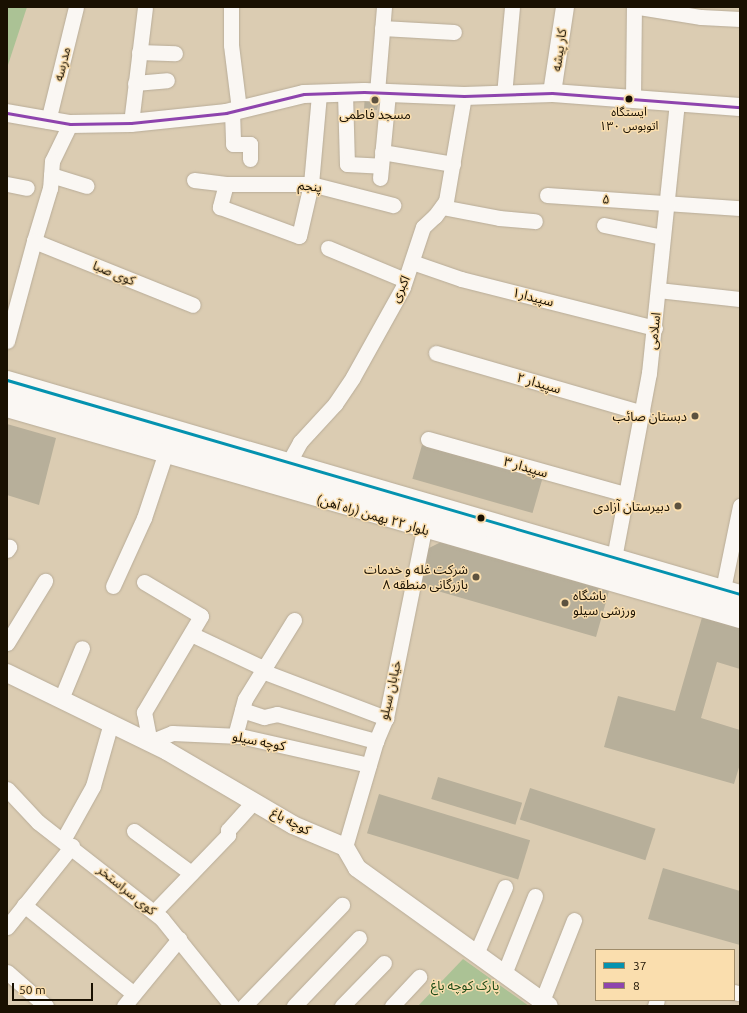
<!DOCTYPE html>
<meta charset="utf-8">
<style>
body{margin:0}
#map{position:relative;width:747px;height:1013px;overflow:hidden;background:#dbccb2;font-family:Ubuntu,"Noto Sans Arabic",sans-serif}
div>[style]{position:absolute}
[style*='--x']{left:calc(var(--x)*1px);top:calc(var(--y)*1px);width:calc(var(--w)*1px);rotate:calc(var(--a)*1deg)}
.green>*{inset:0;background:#abc295}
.building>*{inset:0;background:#b7af9a;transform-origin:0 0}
.roads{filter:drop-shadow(0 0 1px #b8ac98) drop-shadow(0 0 1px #b8ac98)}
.minor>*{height:15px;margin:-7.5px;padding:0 7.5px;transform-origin:7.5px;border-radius:7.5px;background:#faf7f3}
.major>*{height:18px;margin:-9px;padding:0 9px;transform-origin:9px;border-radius:9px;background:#faf7f3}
.bus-1>*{height:3px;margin:-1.5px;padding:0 1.5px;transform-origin:1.5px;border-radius:1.5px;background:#0492af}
.bus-2>*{height:3px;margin:-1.5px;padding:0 1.5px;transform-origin:1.5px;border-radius:1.5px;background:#8e44ad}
.dots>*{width:11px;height:11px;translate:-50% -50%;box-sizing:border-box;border:2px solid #fadeae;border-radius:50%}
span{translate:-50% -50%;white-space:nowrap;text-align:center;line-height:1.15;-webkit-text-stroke:3px #fadeae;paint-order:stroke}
.bus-label{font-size:12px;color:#191001}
.street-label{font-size:13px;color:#191001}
.poi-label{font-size:13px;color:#191001}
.right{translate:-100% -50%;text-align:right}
.left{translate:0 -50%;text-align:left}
.park-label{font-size:13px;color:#1b4a15}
.frame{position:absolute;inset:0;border:8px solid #191001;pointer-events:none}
.legend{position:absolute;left:595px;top:949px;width:140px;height:52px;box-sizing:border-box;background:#fadeae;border:1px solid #a08c69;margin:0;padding:5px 7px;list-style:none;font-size:12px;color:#191001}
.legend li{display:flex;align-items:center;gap:8px;height:20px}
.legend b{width:20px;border:1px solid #a08c69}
.scale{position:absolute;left:12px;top:983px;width:81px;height:18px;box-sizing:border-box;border:2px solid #191001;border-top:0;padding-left:5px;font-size:12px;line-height:14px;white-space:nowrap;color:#191001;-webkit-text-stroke:3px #fadeae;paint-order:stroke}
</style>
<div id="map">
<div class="green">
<div style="clip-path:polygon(7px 7px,27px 7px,7px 68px)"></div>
<div style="clip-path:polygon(463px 959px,529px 1006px,418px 1006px)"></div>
</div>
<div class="building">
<div style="clip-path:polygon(365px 94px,386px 95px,385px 106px,378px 105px,377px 110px,364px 109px)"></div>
<div style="clip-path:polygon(7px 424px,56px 438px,39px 505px,7px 495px)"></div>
<div style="left:422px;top:445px;width:125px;height:35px;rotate:16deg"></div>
<div style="clip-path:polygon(441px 542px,609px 591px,596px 637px,417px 585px,427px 549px)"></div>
<div style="clip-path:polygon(703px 614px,740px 625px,740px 669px,717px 662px,701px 718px,740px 730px,740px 764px,734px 784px,604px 747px,618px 696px,675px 711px)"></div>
<div style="left:438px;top:777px;width:88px;height:23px;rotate:17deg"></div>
<div style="left:530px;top:788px;width:132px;height:33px;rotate:18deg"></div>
<div style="left:379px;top:794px;width:158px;height:41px;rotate:17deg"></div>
<div style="clip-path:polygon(663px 868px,740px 891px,740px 945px,648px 919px)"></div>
</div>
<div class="roads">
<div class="minor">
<div style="--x:231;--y:7;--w:38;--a:90"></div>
<div style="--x:231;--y:45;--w:64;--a:82.9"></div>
<div style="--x:639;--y:7;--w:63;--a:9.2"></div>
<div style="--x:701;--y:17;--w:39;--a:3"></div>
<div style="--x:382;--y:28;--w:72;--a:3.2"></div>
<div style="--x:139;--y:52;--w:36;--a:2"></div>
<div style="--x:135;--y:83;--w:32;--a:-5"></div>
<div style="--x:377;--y:92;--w:85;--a:-85.3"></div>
<div style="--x:345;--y:93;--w:71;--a:88.4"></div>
<div style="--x:347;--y:164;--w:34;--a:3"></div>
<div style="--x:504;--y:95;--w:88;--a:-84.8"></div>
<div style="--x:633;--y:99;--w:92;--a:-89.4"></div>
<div style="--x:232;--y:111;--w:33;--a:88"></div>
<div style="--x:233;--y:144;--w:17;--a:0"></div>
<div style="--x:250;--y:144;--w:15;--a:90"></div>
<div style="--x:48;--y:121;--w:117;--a:-76.2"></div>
<div style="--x:131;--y:123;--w:116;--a:-83.1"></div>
<div style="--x:70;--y:124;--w:41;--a:115.9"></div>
<div style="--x:52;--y:161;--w:27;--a:94"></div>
<div style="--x:50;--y:188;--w:55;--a:106.8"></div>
<div style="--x:34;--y:241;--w:171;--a:21.9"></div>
<div style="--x:382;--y:152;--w:72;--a:9.6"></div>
<div style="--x:51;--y:175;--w:37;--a:17"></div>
<div style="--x:380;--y:178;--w:85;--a:-84.6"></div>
<div style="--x:194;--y:180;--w:32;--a:7"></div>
<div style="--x:226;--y:184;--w:85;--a:0"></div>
<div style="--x:311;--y:184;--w:85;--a:14.4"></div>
<div style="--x:7;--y:184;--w:20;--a:11"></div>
<div style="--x:226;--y:184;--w:24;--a:105"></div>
<div style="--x:220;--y:207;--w:84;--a:20.2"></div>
<div style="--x:299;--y:236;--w:53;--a:-77"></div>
<div style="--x:311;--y:184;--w:90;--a:-84.9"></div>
<div style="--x:547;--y:195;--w:193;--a:3.9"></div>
<div style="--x:442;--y:207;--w:58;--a:10.9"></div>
<div style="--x:499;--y:218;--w:36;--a:5"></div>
<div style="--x:604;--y:225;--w:59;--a:11.7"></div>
<div style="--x:328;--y:248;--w:83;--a:22.6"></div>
<div style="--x:412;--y:262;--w:52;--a:19.1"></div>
<div style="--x:461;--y:279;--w:200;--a:14.2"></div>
<div style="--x:658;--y:290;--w:82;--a:6.3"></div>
<div style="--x:7;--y:341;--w:104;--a:-74.9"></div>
<div style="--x:436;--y:353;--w:215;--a:16.2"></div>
<div style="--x:7;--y:395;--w:763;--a:16.2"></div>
<div style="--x:428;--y:439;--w:205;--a:15.6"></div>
<div style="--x:289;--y:462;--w:23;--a:-61"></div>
<div style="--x:300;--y:442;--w:52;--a:-47.4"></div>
<div style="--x:335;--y:404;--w:32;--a:-56"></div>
<div style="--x:353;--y:377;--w:103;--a:-60.9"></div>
<div style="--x:403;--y:287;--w:63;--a:-71.6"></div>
<div style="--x:423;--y:227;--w:16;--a:-43"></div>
<div style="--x:435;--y:216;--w:19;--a:-54"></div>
<div style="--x:446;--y:201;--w:107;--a:-80.3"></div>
<div style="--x:7;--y:550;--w:4;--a:-56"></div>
<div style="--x:614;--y:558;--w:188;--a:-79.3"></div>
<div style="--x:649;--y:373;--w:271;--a:-84.1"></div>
<div style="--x:144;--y:582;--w:66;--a:30.8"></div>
<div style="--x:201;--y:616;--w:112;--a:120.7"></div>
<div style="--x:144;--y:712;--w:31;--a:79"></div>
<div style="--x:150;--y:742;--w:24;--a:-22"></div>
<div style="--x:172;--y:733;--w:68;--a:2.5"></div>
<div style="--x:240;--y:736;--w:132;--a:12.7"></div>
<div style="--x:113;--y:586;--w:75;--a:-65.5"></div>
<div style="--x:144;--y:518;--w:66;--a:-71.6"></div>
<div style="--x:723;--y:589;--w:85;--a:-78.4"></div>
<div style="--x:191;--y:634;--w:75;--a:25.2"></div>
<div style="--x:259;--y:666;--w:6;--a:59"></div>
<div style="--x:262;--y:671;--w:133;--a:20.8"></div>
<div style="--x:7;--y:643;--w:73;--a:-58.5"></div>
<div style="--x:61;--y:699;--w:55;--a:-67.6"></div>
<div style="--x:242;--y:710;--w:23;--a:18"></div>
<div style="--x:264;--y:717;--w:13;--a:-13"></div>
<div style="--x:277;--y:714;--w:103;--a:15.3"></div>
<div style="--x:235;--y:736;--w:38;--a:-75"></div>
<div style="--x:245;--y:699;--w:93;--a:-58.2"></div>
<div style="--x:7;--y:789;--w:45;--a:46.8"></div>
<div style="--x:38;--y:822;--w:157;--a:38"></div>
<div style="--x:162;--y:919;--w:112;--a:51.2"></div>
<div style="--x:134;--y:831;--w:71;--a:36.4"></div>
<div style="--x:63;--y:840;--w:62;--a:-60.9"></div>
<div style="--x:93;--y:786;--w:66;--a:-74.1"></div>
<div style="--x:345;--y:847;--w:110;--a:-73.7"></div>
<div style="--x:376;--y:741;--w:25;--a:-67"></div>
<div style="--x:386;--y:718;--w:192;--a:-78.6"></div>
<div style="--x:424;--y:530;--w:13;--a:-99"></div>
<div style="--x:24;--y:905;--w:141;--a:39"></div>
<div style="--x:154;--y:912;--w:107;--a:-46.1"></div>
<div style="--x:228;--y:835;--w:5;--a:-90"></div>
<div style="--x:228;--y:830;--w:39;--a:-48"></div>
<div style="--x:7;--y:927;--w:104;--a:-51.3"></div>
<div style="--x:476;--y:954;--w:73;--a:-66.6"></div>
<div style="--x:7;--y:972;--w:52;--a:41.1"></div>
<div style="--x:504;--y:974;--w:84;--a:-68.3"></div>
<div style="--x:734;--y:992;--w:4;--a:14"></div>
<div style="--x:542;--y:1001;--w:87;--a:-68.4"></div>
<div style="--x:124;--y:1006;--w:87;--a:-50.6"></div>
<div style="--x:244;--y:1006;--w:141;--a:-45.9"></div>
<div style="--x:294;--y:1006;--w:94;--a:-46.3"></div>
<div style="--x:342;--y:1006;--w:60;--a:-45.7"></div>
<div style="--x:392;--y:1006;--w:40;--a:-47"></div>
<div style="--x:655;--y:1006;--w:6;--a:-72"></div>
</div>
<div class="major">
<div style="--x:552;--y:93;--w:87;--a:-81.4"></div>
<div style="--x:7;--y:113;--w:64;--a:9.9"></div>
<div style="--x:70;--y:124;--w:61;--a:-0.9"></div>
<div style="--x:131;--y:123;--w:96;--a:-6"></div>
<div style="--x:226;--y:113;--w:80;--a:-13.7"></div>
<div style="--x:304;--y:94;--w:60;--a:-1.9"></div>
<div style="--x:364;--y:92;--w:100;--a:2.3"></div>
<div style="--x:464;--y:96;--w:88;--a:-2"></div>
<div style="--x:552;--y:93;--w:189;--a:4.3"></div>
<div style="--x:7;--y:380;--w:764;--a:16.28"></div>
<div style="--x:7;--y:408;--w:763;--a:16.06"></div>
<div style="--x:7;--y:673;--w:178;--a:26"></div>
<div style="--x:167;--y:751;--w:146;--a:30.4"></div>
<div style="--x:293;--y:825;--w:56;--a:22.9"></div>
<div style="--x:345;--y:847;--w:24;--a:60"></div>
<div style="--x:357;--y:868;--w:236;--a:35.7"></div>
</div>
</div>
<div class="bus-1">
<div style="--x:7;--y:380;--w:764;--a:16.28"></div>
</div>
<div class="bus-2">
<div style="--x:7;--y:113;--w:64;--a:9.9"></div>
<div style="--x:70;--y:124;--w:61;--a:-0.9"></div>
<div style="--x:131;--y:123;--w:96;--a:-6"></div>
<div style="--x:226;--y:113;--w:80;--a:-13.7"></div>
<div style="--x:304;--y:94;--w:60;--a:-1.9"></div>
<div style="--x:364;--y:92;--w:100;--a:2.3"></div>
<div style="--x:464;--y:96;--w:88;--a:-2"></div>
<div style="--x:552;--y:93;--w:189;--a:4.3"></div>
</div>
<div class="dots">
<div style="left:629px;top:99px;background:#191001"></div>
<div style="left:375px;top:100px;background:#5d523f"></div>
<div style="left:695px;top:416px;background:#5d523f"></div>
<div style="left:678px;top:506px;background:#5d523f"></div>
<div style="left:481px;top:518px;background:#191001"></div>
<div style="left:476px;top:577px;background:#5d523f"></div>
<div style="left:565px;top:603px;background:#5d523f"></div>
</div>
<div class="bus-label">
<span style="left:629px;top:119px">ایستگاه<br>اتوبوس ۱۳۰</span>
</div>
<div class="street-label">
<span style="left:559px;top:50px;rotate:-82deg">کار پیشه</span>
<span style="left:62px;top:64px;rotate:-76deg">مدرسه</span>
<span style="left:310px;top:186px;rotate:7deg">پنجم</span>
<span style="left:606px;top:199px;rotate:4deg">۵</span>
<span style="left:114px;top:273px;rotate:22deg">کوی صبا</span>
<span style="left:400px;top:289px;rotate:-65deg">اکبری</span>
<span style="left:533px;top:297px;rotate:14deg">سپیدار۱</span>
<span style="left:654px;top:331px;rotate:-84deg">اسلامی</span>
<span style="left:539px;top:383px;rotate:16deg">سپیدار ۲</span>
<span style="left:526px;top:467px;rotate:16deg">سپیدار ۳</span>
<span style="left:373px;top:515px;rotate:16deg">بلوار ۲۲ بهمن (راه آهن)</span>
<span style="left:390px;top:690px;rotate:-77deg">خیابان سیلو</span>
<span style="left:259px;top:741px;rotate:11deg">کوچه سیلو</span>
<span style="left:291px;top:821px;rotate:28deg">کوچه باغ</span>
<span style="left:127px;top:890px;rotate:39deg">کوی سراستخر</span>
</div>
<div class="poi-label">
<span style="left:375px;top:114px">مسجد فاطمی</span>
<span class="right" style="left:687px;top:416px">دبستان صائب</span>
<span class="right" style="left:670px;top:506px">دبیرستان آزادی</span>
<span class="right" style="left:468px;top:577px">شرکت غله و خدمات<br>بازرگانی منطقه ۸</span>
<span class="left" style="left:573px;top:603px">باشگاه<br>ورزشی سیلو</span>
</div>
<div class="park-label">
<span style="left:465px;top:985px">پارک کوچه باغ</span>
</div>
<div class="frame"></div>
<ul class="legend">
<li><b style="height:5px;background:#0492af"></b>37</li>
<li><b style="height:5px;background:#8e44ad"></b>8</li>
</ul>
<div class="scale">50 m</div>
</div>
